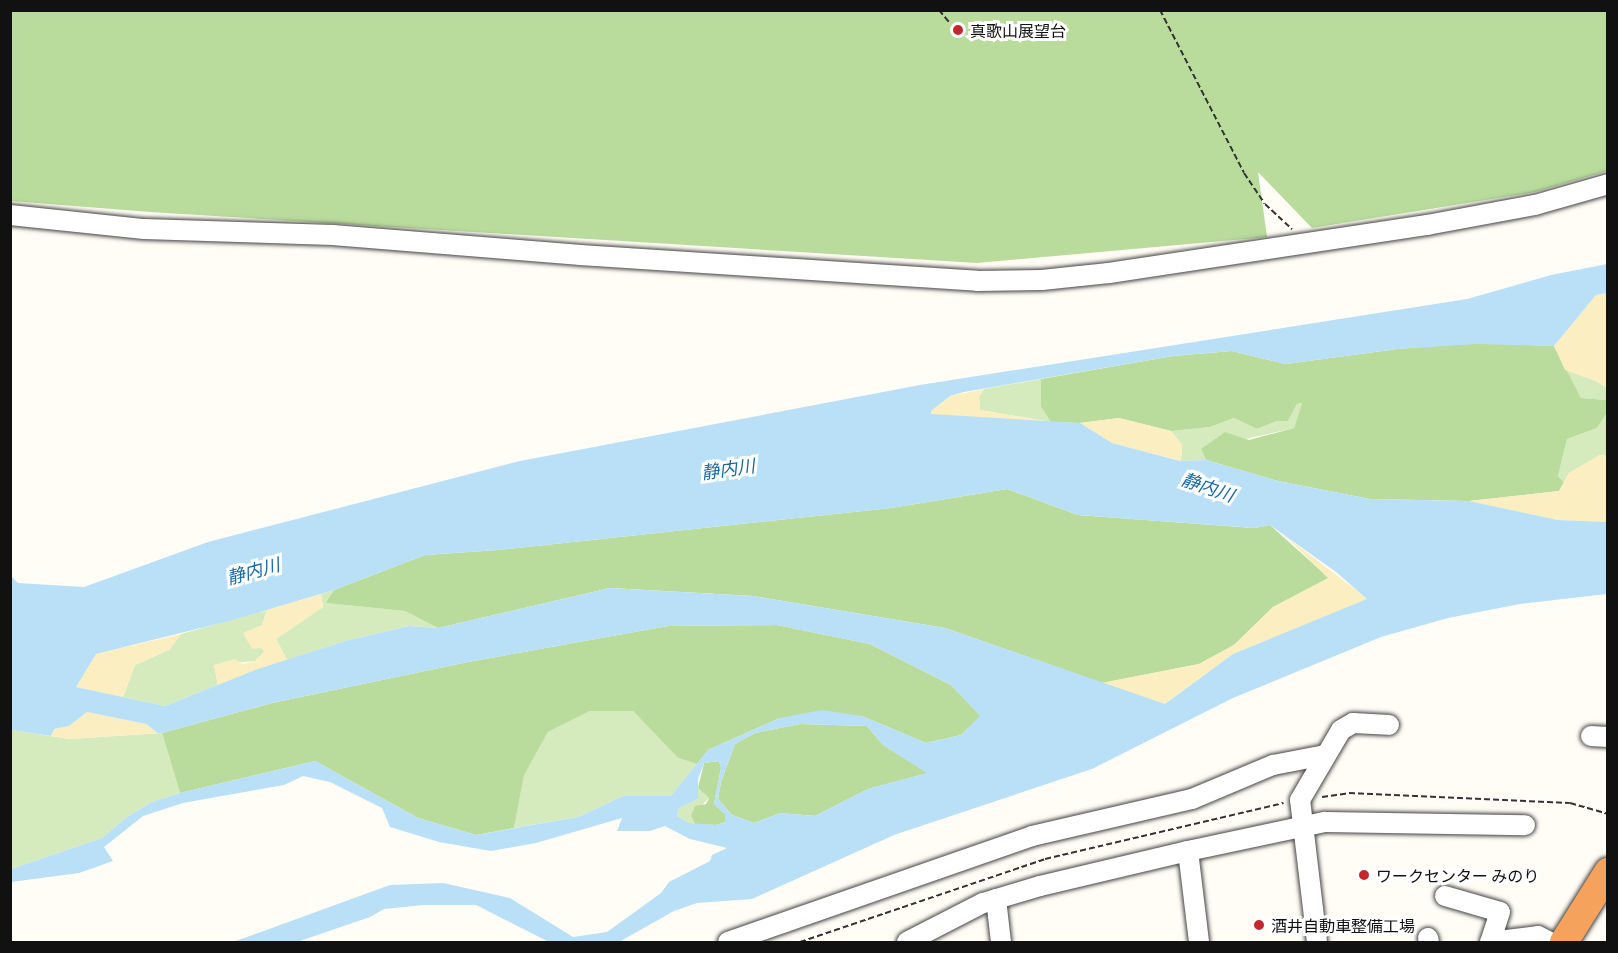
<!DOCTYPE html>
<meta charset="utf-8">
<style>
body{margin:0}
#map{position:relative;width:1618px;height:953px;overflow:hidden;background:#fffdf5;font-family:Literata,"Noto Sans JP",serif}
div>[style]{position:absolute}
[style*='--x']{left:calc(var(--x)*1px);top:calc(var(--y)*1px);width:calc(var(--w)*1px);rotate:calc(var(--a)*1deg)}
.green>*{inset:0;background:#d5ebbd}
.forest>*{inset:0;background:#b9dc9c}
.sand>*{inset:0;background:#fbeec1}
.water>*{inset:0;background:#b9e0f7}
.path>*{height:2px;margin-top:-1px;transform-origin:0;background:repeating-linear-gradient(90deg,#333 0 6px,transparent 0 9px)}
.roads{filter:drop-shadow(0 0 2px #444) drop-shadow(0 0 2px #444)}
.minor>*{height:20px;margin:-10px;padding:0 10px;transform-origin:10px;border-radius:10px;background:#fff}
.highway>*{height:28px;margin:-14px;padding:0 14px;transform-origin:14px;border-radius:14px;background:#f5a25d}
.dots>*{width:16px;height:16px;translate:-50% -50%;box-sizing:border-box;border:3px solid #fff;border-radius:50%}
span{translate:-50% -50%;white-space:nowrap;text-align:center;line-height:1.15;-webkit-text-stroke:6px #fff;paint-order:stroke}
.poi-label{font-size:16px;color:#111}
.left{translate:0 -50%;text-align:left}
.water-label{font-size:18px;color:#1768a6;font-style:italic}
.frame{position:absolute;inset:0;border:12px solid #111;pointer-events:none}
</style>
<div id="map">
<div class="green">
<div style="clip-path:polygon(1566px 370px,1596px 381px,1607px 388px,1607px 400px,1581px 398px)"></div>
<div style="clip-path:polygon(1041px 379px,1041px 407px,1051px 422px,980px 410px,979px 397px,984px 389px)"></div>
<div style="clip-path:polygon(1302px 403px,1294px 428px,1201px 449px,1206px 460px,1181px 461px,1182px 445px,1171px 431px,1210px 427px,1234px 418px,1257px 429px,1277px 421px,1288px 421px,1297px 404px)"></div>
<div style="clip-path:polygon(1607px 413px,1607px 456px,1600px 455px,1569px 473px,1564px 482px,1558px 476px,1567px 439px,1597px 428px)"></div>
<div style="clip-path:polygon(334px 590px,327px 603px,405px 611px,438px 628px,409px 626px,345px 641px,287px 660px,276px 639px,323px 607px,321px 594px)"></div>
<div style="clip-path:polygon(267px 610px,262px 625px,264px 652px,255px 661px,214px 665px,218px 685px,165px 706px,123px 697px,135px 665px,169px 650px,181px 634px)"></div>
<div style="clip-path:polygon(590px 711px,633px 711px,678px 758px,697px 764px,671px 796px,623px 796px,578px 817px,514px 828px,524px 774px,548px 732px)"></div>
<div style="clip-path:polygon(11px 730px,70px 739px,162px 733px,180px 793px,152px 802px,127px 817px,102px 838px,11px 869px)"></div>
<div style="clip-path:polygon(698px 788px,709px 798px,691px 816px,695px 824px,689px 823px,677px 816px,679px 808px,698px 799px)"></div>
</div>
<div class="forest">
<div style="clip-path:polygon(10px 11px,1607px 11px,1607px 171px,1535px 192px,1312px 228px,1258px 172px,1267px 237px,977px 263px,150px 212px,11px 201px)"></div>
<div style="clip-path:polygon(1477px 343px,1554px 346px,1581px 398px,1607px 400px,1607px 413px,1597px 428px,1567px 439px,1558px 476px,1564px 482px,1559px 491px,1469px 501px,1370px 499px,1278px 481px,1206px 460px,1201px 449px,1225px 432px,1249px 440px,1294px 428px,1302px 403px,1297px 404px,1288px 421px,1277px 421px,1257px 429px,1234px 418px,1210px 427px,1171px 431px,1119px 418px,1080px 423px,1051px 422px,1041px 407px,1041px 379px,1173px 356px,1232px 351px,1286px 364px,1397px 349px)"></div>
<div style="clip-path:polygon(1007px 489px,1078px 515px,1254px 528px,1270px 525px,1329px 578px,1273px 607px,1234px 645px,1199px 664px,1102px 683px,945px 628px,753px 596px,610px 588px,438px 628px,405px 611px,326px 603px,334px 590px,425px 555px,498px 550px,891px 508px)"></div>
<div style="clip-path:polygon(777px 625px,870px 644px,951px 685px,981px 716px,961px 735px,926px 743px,862px 716px,780px 718px,708px 750px,697px 764px,678px 758px,633px 711px,590px 711px,548px 732px,524px 775px,514px 828px,476px 835px,418px 818px,315px 761px,180px 793px,162px 733px,272px 703px,468px 662px,668px 626px)"></div>
<div style="clip-path:polygon(800px 724px,867px 726px,883px 745px,928px 773px,868px 789px,815px 816px,781px 813px,754px 823px,732px 815px,718px 799px,721px 782px,735px 744px,755px 733px)"></div>
<div style="clip-path:polygon(719px 761px,721px 768px,714px 804px,725px 814px,725px 822px,716px 825px,695px 824px,691px 816px,695px 806px,706px 804px,709px 798px,698px 788px,704px 763px)"></div>
</div>
<div class="sand">
<div style="clip-path:polygon(1607px 293px,1607px 388px,1596px 381px,1565px 370px,1554px 346px,1596px 295px)"></div>
<div style="clip-path:polygon(984px 389px,979px 397px,980px 410px,1051px 422px,931px 415px,932px 410px,950px 396px)"></div>
<div style="clip-path:polygon(1119px 418px,1171px 431px,1182px 445px,1181px 461px,1112px 443px,1080px 423px)"></div>
<div style="clip-path:polygon(1600px 455px,1607px 456px,1607px 522px,1558px 520px,1469px 501px,1559px 491px,1569px 473px)"></div>
<div style="clip-path:polygon(1284px 535px,1368px 599px,1233px 654px,1165px 704px,1102px 683px,1199px 664px,1234px 645px,1273px 607px,1328px 578px)"></div>
<div style="clip-path:polygon(321px 594px,323px 607px,276px 639px,287px 660px,218px 685px,214px 665px,235px 659px,243px 664px,255px 661px,264px 652px,262px 648px,252px 649px,243px 633px,262px 625px,267px 610px)"></div>
<div style="clip-path:polygon(181px 634px,169px 650px,135px 665px,123px 697px,76px 687px,96px 654px)"></div>
<div style="clip-path:polygon(87px 712px,146px 724px,158px 733px,70px 739px,51px 736px,54px 729px,69px 726px)"></div>
</div>
<div class="water">
<div style="clip-path:polygon(evenodd,1607px 264px,1607px 293px,1596px 295px,1554px 346px,1477px 344px,1397px 349px,1286px 364px,1232px 351px,1173px 356px,964px 392px,950px 396px,932px 410px,931px 414px,1080px 423px,1112px 443px,1180px 461px,1206px 460px,1278px 481px,1370px 499px,1469px 501px,1558px 520px,1607px 522px,1607px 594px,1520px 604px,1448px 618px,1381px 637px,1233px 698px,1092px 769px,894px 835px,752px 899px,697px 903px,674px 911px,619px 942px,549px 942px,476px 905px,424px 905px,384px 909px,370px 917px,297px 942px,233px 942px,390px 885px,443px 883px,510px 898px,573px 937px,607px 932px,661px 893px,669px 882px,710px 861px,712px 855px,727px 848px,690px 839px,665px 826px,650px 831px,617px 831px,622px 818px,536px 843px,491px 851px,439px 842px,390px 827px,382px 808px,330px 782px,303px 776px,284px 785px,183px 803px,143px 816px,104px 847px,113px 861px,79px 873px,11px 882px,11px 869px,102px 838px,127px 817px,152px 802px,180px 793px,315px 761px,418px 818px,476px 835px,578px 817px,623px 796px,671px 796px,708px 750px,780px 718px,822px 710px,862px 716px,926px 743px,961px 735px,980px 716px,951px 685px,870px 644px,777px 625px,668px 626px,468px 662px,272px 703px,162px 733px,158px 733px,146px 724px,87px 712px,69px 726px,54px 729px,51px 736px,11px 730px,11px 576px,18px 583px,84px 587px,208px 542px,520px 461px,920px 385px,1467px 299px,1551px 275px,1607px 264px,1007px 489px,1078px 515px,1254px 528px,1270px 525px,1336px 572px,1367px 599px,1233px 654px,1165px 704px,945px 628px,753px 596px,610px 588px,438px 628px,409px 626px,345px 641px,258px 669px,165px 706px,76px 687px,96px 654px,233px 620px,334px 590px,425px 555px,498px 550px,891px 508px,1007px 489px,1607px 264px,800px 724px,867px 726px,883px 745px,927px 773px,868px 789px,815px 816px,781px 813px,754px 823px,732px 815px,718px 799px,721px 782px,735px 744px,755px 733px,800px 724px,1607px 264px,719px 761px,721px 768px,714px 804px,725px 814px,725px 822px,716px 825px,689px 823px,677px 816px,679px 808px,698px 799px,698px 779px,704px 763px,719px 761px)"></div>
</div>
<div class="path">
<div style="--x:939;--y:10;--w:17;--a:50"></div>
<div style="--x:1160;--y:10;--w:183;--a:62.7"></div>
<div style="--x:1244;--y:173;--w:37;--a:56"></div>
<div style="--x:1265;--y:204;--w:37;--a:43"></div>
<div style="--x:1322;--y:797;--w:27;--a:-8"></div>
<div style="--x:1349;--y:793;--w:221;--a:2.6"></div>
<div style="--x:1570;--y:803;--w:40;--a:16"></div>
<div style="--x:800;--y:942;--w:259;--a:-18.7"></div>
<div style="--x:1045;--y:859;--w:245;--a:-13.2"></div>
</div>
<div class="roads">
<div class="minor">
<div style="--x:10;--y:215;--w:135;--a:6"></div>
<div style="--x:144;--y:229;--w:189;--a:1.8"></div>
<div style="--x:333;--y:235;--w:248;--a:4.6"></div>
<div style="--x:580;--y:255;--w:398;--a:3.7"></div>
<div style="--x:977;--y:281;--w:65;--a:-0.9"></div>
<div style="--x:1042;--y:280;--w:67;--a:-6"></div>
<div style="--x:1109;--y:273;--w:322;--a:-8.6"></div>
<div style="--x:1427;--y:225;--w:110;--a:-10.5"></div>
<div style="--x:1535;--y:205;--w:76;--a:-16"></div>
<div style="--x:1591;--y:736;--w:17;--a:3"></div>
<div style="--x:1188;--y:851;--w:140;--a:-12"></div>
<div style="--x:1325;--y:822;--w:200;--a:0.9"></div>
<div style="--x:1445;--y:896;--w:57;--a:16.2"></div>
<div style="--x:1500;--y:912;--w:32;--a:108"></div>
<div style="--x:1490;--y:942;--w:48;--a:-7.1"></div>
<div style="--x:1538;--y:936;--w:13;--a:27"></div>
<div style="--x:996;--y:899;--w:43;--a:83.4"></div>
<div style="--x:1428;--y:938;--w:4;--a:76"></div>
<div style="--x:728;--y:942;--w:322;--a:-19.2"></div>
<div style="--x:1032;--y:836;--w:164;--a:-13"></div>
<div style="--x:1192;--y:799;--w:88;--a:-22.8"></div>
<div style="--x:1273;--y:765;--w:53;--a:-10.9"></div>
<div style="--x:907;--y:942;--w:85;--a:-27.2"></div>
<div style="--x:983;--y:903;--w:59;--a:-16.6"></div>
<div style="--x:1040;--y:886;--w:152;--a:-13.3"></div>
<div style="--x:1188;--y:851;--w:92;--a:83.1"></div>
<div style="--x:1317;--y:942;--w:143;--a:-96.8"></div>
<div style="--x:1300;--y:800;--w:81;--a:-59.6"></div>
<div style="--x:1341;--y:730;--w:14;--a:-30"></div>
<div style="--x:1353;--y:723;--w:36;--a:3"></div>
</div>
<div class="highway">
<div style="--x:1564;--y:942;--w:83;--a:-57.8"></div>
</div>
</div>
<div class="dots">
<div style="left:958px;top:30px;background:#c4262e"></div>
<div style="left:1364px;top:875px;background:#c4262e"></div>
<div style="left:1259px;top:925px;background:#c4262e"></div>
</div>
<div class="poi-label">
<span class="left" style="left:970px;top:30px">真歌山展望台</span>
<span class="left" style="left:1376px;top:875px">ワークセンター みのり</span>
<span class="left" style="left:1271px;top:925px">酒井自動車整備工場</span>
</div>
<div class="water-label">
<span style="left:728px;top:469px;rotate:-8deg">静内川</span>
<span style="left:1208px;top:487px;rotate:19deg">静内川</span>
<span style="left:253px;top:571px;rotate:-15deg">静内川</span>
</div>
<div class="frame"></div>
</div>
